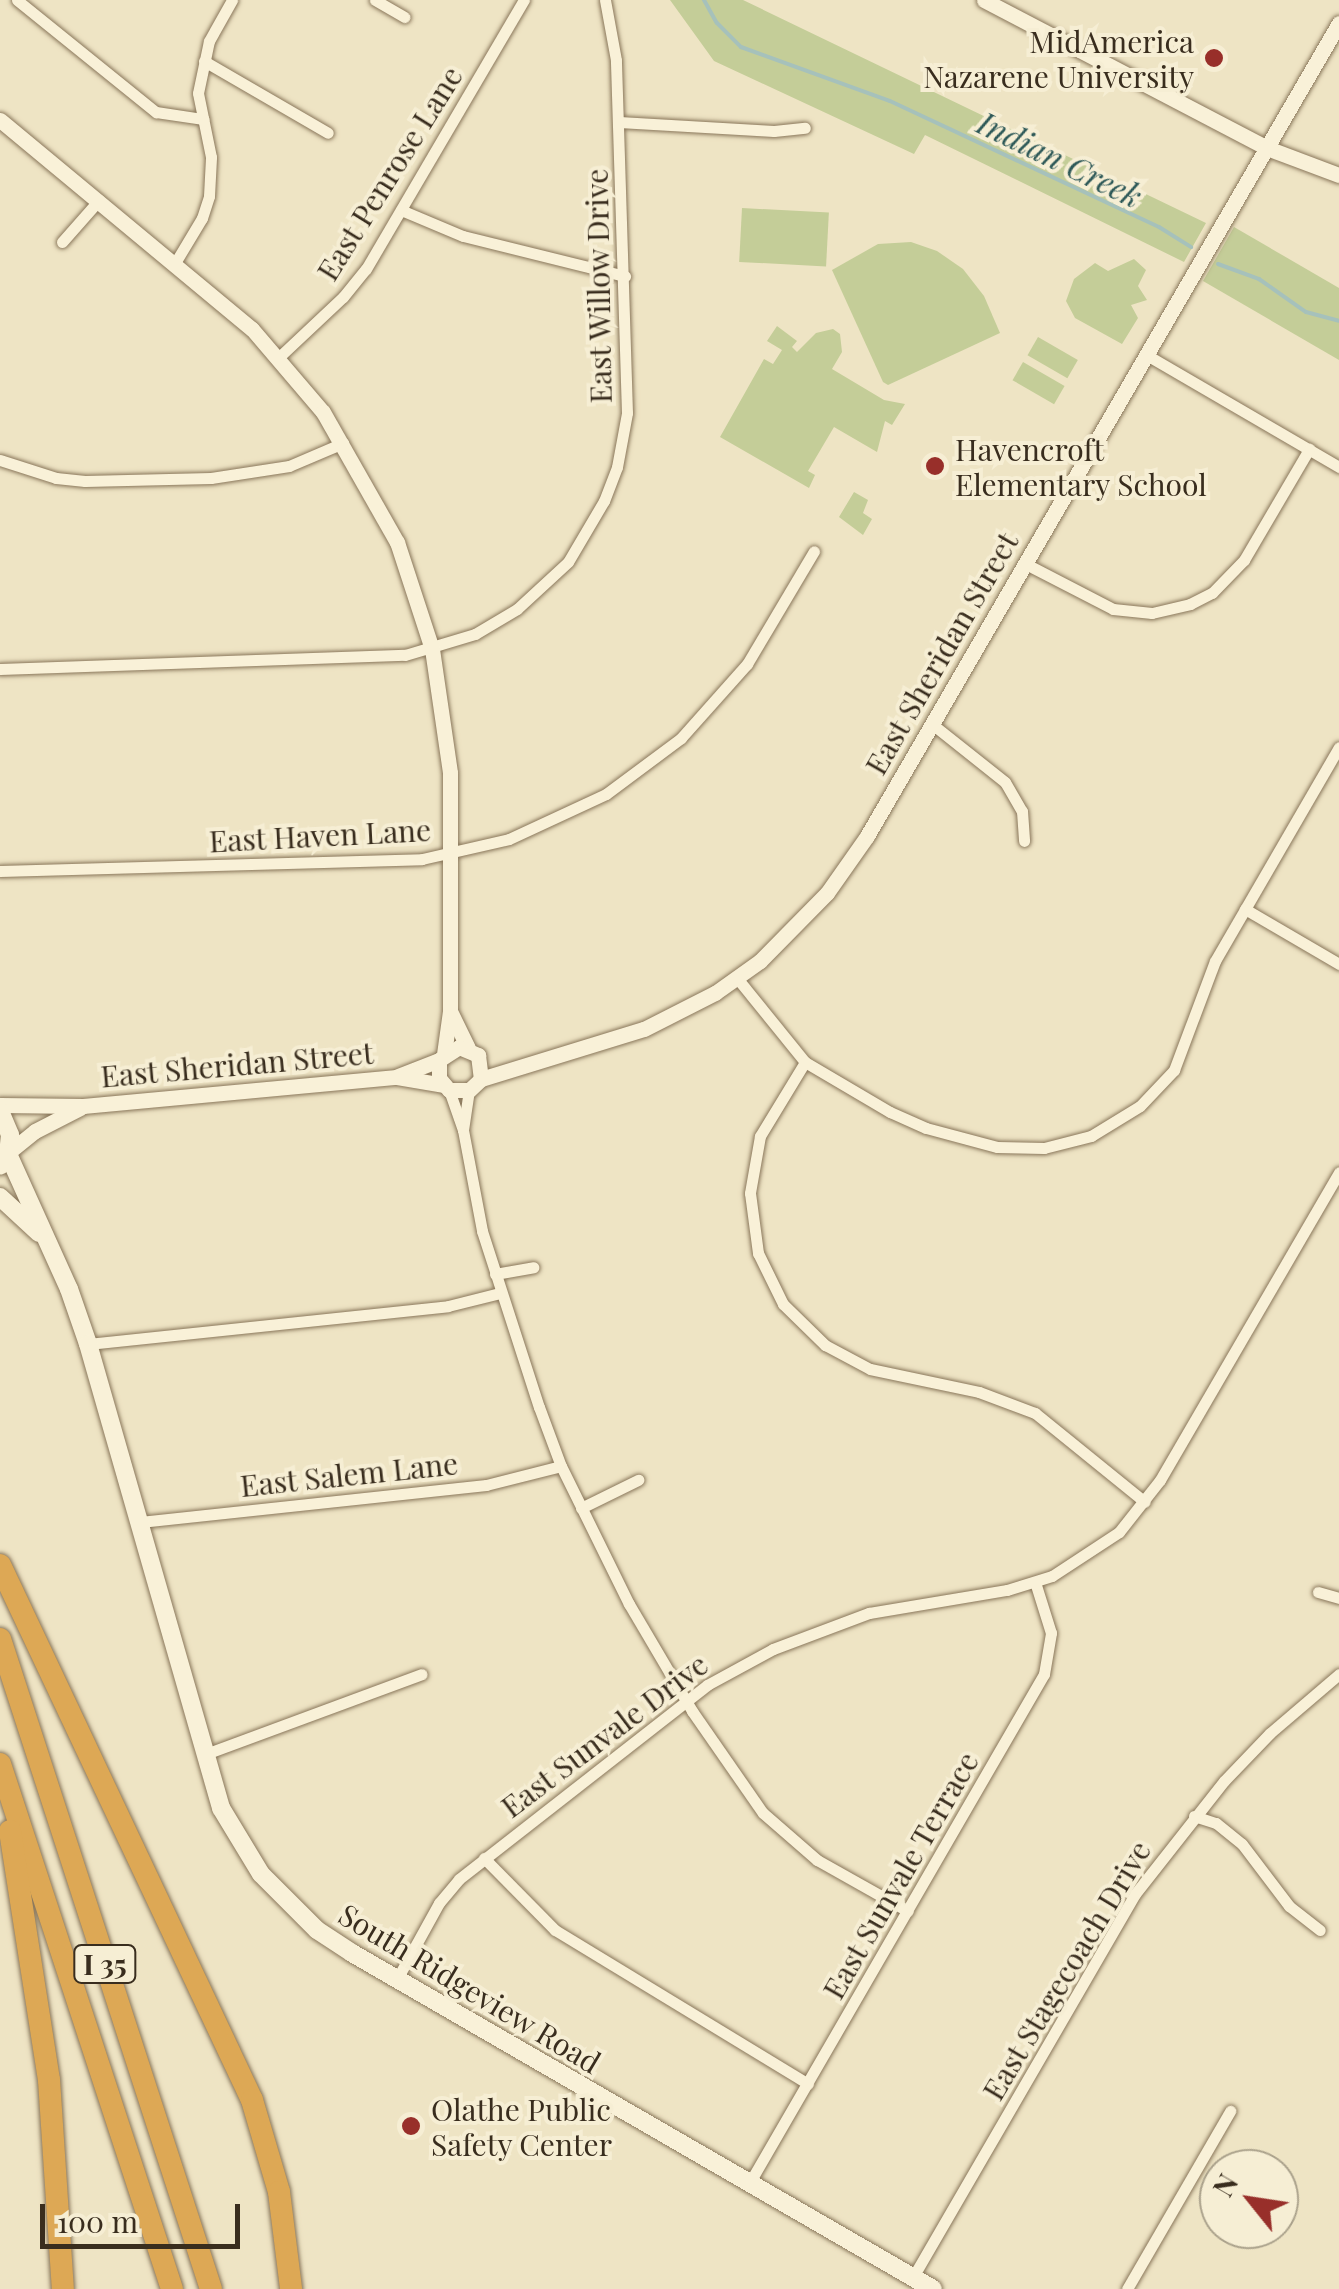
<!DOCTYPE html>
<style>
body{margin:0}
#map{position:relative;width:1339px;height:2289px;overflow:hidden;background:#eee4c4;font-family:"Playfair Display",serif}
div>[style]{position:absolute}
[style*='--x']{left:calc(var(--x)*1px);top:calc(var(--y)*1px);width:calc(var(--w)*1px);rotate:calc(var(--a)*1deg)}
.green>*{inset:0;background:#c4cd98;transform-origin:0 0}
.stream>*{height:4px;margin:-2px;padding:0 2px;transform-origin:2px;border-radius:2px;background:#a6c1bb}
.roads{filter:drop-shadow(0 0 2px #89765a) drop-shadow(0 0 2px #89765a)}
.minor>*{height:11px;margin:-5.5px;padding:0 5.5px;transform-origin:5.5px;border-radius:5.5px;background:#f9f1d8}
.tertiary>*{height:15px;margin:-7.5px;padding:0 7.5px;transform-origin:7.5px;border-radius:7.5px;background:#f9f1d8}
.secondary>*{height:18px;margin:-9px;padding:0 9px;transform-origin:9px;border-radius:9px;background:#f9f1d8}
.motorway>*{height:22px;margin:-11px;padding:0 11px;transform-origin:11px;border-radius:11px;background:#dda855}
.dots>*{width:28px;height:28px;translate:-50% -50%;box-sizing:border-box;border:5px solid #f6eed4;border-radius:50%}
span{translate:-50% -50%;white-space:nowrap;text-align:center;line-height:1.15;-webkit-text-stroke:8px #f6eed4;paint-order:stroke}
.shield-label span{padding:2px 8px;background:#f6eed4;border:2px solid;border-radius:8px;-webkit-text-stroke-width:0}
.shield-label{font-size:28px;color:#392d1e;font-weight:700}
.poi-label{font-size:30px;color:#392d1e}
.right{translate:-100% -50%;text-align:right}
.left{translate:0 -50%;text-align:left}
.street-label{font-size:30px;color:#392d1e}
.water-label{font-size:32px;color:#2e5958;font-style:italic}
.north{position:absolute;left:1199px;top:2149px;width:100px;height:100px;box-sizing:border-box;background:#f6eed4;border:2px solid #aaa18b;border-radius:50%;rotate:300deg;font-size:28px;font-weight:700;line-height:40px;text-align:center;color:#392d1e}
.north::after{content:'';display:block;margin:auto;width:35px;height:45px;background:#982f2a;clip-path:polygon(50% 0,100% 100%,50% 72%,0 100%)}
.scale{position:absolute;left:40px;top:2204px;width:200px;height:45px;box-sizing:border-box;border:5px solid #392d1e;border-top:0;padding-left:12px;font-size:30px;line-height:35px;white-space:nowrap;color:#392d1e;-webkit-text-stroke:8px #f6eed4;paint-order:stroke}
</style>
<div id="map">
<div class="green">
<div style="clip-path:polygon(670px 0,743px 0,1206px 223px,1184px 262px,925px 135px,914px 154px,714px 61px)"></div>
<div style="left:742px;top:208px;width:87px;height:54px;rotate:3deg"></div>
<div style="clip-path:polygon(1234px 227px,1339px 288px,1339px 360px,1203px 281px)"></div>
<div style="clip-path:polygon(911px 242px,937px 251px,963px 269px,984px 296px,1000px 333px,888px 385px,883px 382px,832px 270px,878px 244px)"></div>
<div style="clip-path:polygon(1134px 259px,1146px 270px,1138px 286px,1147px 300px,1131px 305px,1138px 318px,1122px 344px,1075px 318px,1066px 301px,1074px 279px,1095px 263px,1108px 271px)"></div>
<div style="clip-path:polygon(777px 326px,797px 341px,792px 347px,797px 352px,816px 333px,833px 329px,840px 334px,842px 352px,832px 369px,884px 400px,905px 404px,892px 425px,885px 421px,877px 452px,834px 427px,808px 471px,815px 475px,809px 488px,720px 437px,764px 359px,773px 364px,782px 350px,767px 341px)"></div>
<div style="left:1038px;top:337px;width:46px;height:21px;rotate:30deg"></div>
<div style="left:1023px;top:362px;width:48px;height:21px;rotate:30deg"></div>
<div style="clip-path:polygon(854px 492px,868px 500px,863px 513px,872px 519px,863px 535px,839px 517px)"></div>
</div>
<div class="stream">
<div style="--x:704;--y:0;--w:26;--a:61"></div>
<div style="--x:717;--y:23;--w:34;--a:45"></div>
<div style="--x:741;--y:47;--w:158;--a:19.9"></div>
<div style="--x:890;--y:101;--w:297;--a:25.1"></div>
<div style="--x:1159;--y:227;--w:38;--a:32"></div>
<div style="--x:1218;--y:264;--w:44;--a:20.1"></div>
<div style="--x:1259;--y:279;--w:57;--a:35.1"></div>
<div style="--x:1306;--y:312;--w:34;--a:15"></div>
</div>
<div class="roads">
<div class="minor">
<div style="--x:17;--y:0;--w:179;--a:38.9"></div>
<div style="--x:156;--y:112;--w:48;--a:8.5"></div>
<div style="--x:375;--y:0;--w:34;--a:30"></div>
<div style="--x:204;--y:61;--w:143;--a:30.1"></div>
<div style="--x:619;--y:122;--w:155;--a:3.3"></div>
<div style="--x:774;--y:131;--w:31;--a:-6"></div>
<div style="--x:401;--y:210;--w:67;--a:22.8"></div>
<div style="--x:463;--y:236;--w:167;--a:13.9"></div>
<div style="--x:62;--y:242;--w:56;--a:-48.6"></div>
<div style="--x:175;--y:263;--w:52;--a:-59"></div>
<div style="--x:202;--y:218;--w:23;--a:-72"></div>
<div style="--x:209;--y:196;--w:39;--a:-87"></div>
<div style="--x:211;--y:157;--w:65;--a:-101.5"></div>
<div style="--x:198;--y:93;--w:53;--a:-78.1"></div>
<div style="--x:209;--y:41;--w:47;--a:-60.7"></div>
<div style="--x:1145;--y:354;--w:225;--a:30.2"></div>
<div style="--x:278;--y:358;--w:89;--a:-43.2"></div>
<div style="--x:343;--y:297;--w:36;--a:-51"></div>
<div style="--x:366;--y:269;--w:312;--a:-59.6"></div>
<div style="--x:0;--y:460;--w:59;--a:17.8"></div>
<div style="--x:56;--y:478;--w:29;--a:6"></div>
<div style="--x:85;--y:481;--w:126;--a:-1.4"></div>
<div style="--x:211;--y:478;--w:79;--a:-8.7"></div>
<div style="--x:289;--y:466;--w:59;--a:-23.1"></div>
<div style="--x:1024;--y:563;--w:100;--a:27.3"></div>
<div style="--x:1113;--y:609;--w:39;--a:6"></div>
<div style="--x:1152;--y:613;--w:39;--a:-13"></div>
<div style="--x:1190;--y:604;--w:25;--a:-27"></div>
<div style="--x:1212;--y:593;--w:46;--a:-45.9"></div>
<div style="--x:1244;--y:560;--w:129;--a:-59.6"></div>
<div style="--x:0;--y:669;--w:405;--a:-2"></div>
<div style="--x:405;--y:655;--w:73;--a:-16.7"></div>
<div style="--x:475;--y:634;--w:49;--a:-30.8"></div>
<div style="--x:517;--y:609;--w:69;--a:-42.7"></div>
<div style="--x:568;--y:562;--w:71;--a:-59.5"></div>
<div style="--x:604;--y:501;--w:36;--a:-69"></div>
<div style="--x:617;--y:467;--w:55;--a:-79.5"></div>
<div style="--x:627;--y:413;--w:353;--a:-91.8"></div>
<div style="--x:616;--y:60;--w:61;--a:-100.4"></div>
<div style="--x:932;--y:724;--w:93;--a:38.5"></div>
<div style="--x:1005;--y:782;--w:34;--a:60"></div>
<div style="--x:1022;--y:811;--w:30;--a:86"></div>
<div style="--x:0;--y:871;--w:422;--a:-1.6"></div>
<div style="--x:422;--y:859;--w:89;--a:-12.9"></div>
<div style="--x:509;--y:839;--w:107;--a:-24.9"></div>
<div style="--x:606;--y:794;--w:94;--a:-36.7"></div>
<div style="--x:681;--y:738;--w:99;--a:-48.3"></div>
<div style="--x:747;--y:664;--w:131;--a:-59.3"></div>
<div style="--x:1245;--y:909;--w:109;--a:30.3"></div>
<div style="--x:737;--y:978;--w:108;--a:51"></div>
<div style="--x:805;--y:1062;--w:99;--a:30.5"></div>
<div style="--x:890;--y:1112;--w:39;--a:24"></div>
<div style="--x:926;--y:1128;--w:73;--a:15"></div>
<div style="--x:997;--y:1147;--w:47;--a:1.2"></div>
<div style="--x:1044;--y:1148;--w:49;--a:-14.3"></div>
<div style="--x:1091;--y:1136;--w:57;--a:-31.5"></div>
<div style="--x:1140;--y:1106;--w:50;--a:-46.6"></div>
<div style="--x:1174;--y:1070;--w:116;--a:-69.4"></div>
<div style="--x:1215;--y:961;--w:247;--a:-59.9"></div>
<div style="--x:805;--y:1062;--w:87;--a:121.3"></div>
<div style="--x:760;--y:1136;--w:58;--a:100"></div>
<div style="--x:750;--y:1193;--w:61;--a:82.4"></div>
<div style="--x:758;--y:1253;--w:57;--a:63.9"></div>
<div style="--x:783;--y:1304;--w:59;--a:44.3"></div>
<div style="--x:825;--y:1345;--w:51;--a:28.1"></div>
<div style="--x:870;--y:1369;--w:111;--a:11.9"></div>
<div style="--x:979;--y:1392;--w:60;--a:20.6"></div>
<div style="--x:1035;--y:1413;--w:141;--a:39"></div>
<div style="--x:449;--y:1090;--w:42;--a:70.7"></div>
<div style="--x:463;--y:1130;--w:103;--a:79.3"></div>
<div style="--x:482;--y:1231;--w:185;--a:72.1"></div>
<div style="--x:539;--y:1407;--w:63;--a:69.6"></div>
<div style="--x:561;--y:1466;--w:154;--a:63.8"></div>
<div style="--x:629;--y:1604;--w:124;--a:59.5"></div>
<div style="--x:692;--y:1711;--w:124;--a:55.2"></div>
<div style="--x:763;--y:1813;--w:72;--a:41"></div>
<div style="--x:817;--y:1860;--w:104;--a:29.3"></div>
<div style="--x:463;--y:1130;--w:40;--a:-81.5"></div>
<div style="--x:495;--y:1274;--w:39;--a:-10"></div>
<div style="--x:88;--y:1344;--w:362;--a:-6"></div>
<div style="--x:448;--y:1306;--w:54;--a:-14"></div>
<div style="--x:581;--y:1508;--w:64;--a:-26.2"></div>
<div style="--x:140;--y:1522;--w:348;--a:-6.1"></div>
<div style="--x:486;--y:1485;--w:77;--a:-14.2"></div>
<div style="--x:1318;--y:1592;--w:22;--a:16"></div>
<div style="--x:203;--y:1755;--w:233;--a:-20.3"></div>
<div style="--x:1194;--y:1816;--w:23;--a:18"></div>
<div style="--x:1216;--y:1823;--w:33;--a:39"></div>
<div style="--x:1242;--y:1844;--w:78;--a:52.8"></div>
<div style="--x:1289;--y:1906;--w:39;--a:38"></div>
<div style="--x:484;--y:1858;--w:101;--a:45.4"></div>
<div style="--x:555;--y:1930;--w:296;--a:31.3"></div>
<div style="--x:397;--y:1979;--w:87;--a:-61.1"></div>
<div style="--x:439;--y:1903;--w:31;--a:-50"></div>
<div style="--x:459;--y:1879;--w:315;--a:-38"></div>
<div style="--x:707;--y:1685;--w:75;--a:-28.6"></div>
<div style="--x:773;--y:1649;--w:103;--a:-20.6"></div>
<div style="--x:869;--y:1613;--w:140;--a:-9.5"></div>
<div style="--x:1007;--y:1590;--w:47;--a:-17.3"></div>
<div style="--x:1052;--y:1576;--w:80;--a:-33.3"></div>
<div style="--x:1119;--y:1532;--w:66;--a:-51.7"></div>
<div style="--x:1160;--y:1480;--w:356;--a:-59.8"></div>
<div style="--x:750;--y:2182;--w:587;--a:-59.94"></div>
<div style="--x:1044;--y:1674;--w:42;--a:-80.3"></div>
<div style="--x:1051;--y:1633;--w:53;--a:-107.4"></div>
<div style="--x:913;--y:2277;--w:443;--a:-59.9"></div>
<div style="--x:1135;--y:1894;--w:144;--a:-51.8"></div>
<div style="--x:1224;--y:1781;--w:66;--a:-46.2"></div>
<div style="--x:1270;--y:1733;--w:91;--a:-40.5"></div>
<div style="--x:1127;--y:2289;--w:206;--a:-59.9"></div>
</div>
<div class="tertiary">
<div style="--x:984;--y:0;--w:319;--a:27.6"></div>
<div style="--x:1267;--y:148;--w:77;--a:20.6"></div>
<div style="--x:0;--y:120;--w:327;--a:39.7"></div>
<div style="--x:252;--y:329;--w:109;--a:49.5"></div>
<div style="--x:323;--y:412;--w:150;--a:60.4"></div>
<div style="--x:397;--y:542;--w:113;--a:71.9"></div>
<div style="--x:432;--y:649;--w:125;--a:81.7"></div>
<div style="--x:450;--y:773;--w:238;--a:90"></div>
<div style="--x:450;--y:1011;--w:43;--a:97.9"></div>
<div style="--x:450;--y:1011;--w:41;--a:64.1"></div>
<div style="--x:398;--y:1076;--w:44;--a:-21.3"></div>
<div style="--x:439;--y:1060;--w:24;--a:-33"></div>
<div style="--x:459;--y:1047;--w:21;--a:23"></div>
<div style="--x:478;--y:1055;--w:24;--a:83"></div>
<div style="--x:481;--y:1079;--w:16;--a:137"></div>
<div style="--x:469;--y:1090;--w:20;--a:180"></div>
<div style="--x:449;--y:1090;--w:16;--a:-130"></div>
<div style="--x:439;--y:1078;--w:18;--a:-90"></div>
<div style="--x:481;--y:1079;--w:170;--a:-17.1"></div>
<div style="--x:644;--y:1029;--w:80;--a:-26.9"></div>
<div style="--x:715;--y:993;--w:55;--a:-35.4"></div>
<div style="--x:760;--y:961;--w:95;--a:-45.4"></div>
<div style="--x:827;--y:893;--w:70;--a:-54.9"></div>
<div style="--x:867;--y:836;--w:940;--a:-59.86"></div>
<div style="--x:0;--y:1105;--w:83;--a:0.7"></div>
<div style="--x:83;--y:1106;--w:315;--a:-5.3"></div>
<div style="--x:397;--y:1077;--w:48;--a:9.7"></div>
<div style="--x:9;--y:1152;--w:33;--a:-39"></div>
<div style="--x:35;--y:1131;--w:51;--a:-27.1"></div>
</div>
<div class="secondary">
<div style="--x:0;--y:1111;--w:26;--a:67"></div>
<div style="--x:10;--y:1135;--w:19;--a:96"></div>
<div style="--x:8;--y:1154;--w:14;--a:124"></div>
<div style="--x:8;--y:1154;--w:148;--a:65.7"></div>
<div style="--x:69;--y:1289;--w:58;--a:70.9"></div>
<div style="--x:88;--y:1344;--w:483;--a:74"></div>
<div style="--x:221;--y:1808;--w:77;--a:58.8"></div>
<div style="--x:261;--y:1874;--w:79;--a:45"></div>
<div style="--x:317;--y:1930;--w:42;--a:33.3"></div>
<div style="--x:352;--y:1953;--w:671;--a:30.04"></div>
<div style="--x:0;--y:1197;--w:53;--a:42.7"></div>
</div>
<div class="motorway">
<div style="--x:0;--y:1565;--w:591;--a:64.78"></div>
<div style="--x:252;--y:2100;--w:96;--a:73.6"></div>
<div style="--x:279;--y:2192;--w:98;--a:82.9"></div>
<div style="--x:0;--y:1639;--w:683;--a:72.02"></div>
<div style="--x:0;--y:1764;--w:552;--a:71.86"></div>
<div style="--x:10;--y:1831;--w:252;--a:81.1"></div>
<div style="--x:49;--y:2080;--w:209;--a:86.2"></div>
</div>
</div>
<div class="dots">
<div style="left:1214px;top:58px;background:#982f2a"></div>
<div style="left:935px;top:466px;background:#982f2a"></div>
<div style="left:411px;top:2126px;background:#982f2a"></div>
</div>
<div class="shield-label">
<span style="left:105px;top:1964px">I 35</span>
</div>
<div class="poi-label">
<span class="right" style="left:1194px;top:58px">MidAmerica<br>Nazarene University</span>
<span class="left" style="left:955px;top:466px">Havencroft<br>Elementary School</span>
<span class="left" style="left:431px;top:2126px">Olathe Public<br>Safety Center</span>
</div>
<div class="street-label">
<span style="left:389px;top:173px;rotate:-58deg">East Penrose Lane</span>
<span style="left:598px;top:286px;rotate:-91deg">East Willow Drive</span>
<span style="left:941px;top:653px;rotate:-60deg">East Sheridan Street</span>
<span style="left:320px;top:835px;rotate:-3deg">East Haven Lane</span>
<span style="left:237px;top:1064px;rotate:-5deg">East Sheridan Street</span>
<span style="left:349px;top:1474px;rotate:-6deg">East Salem Lane</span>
<span style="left:604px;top:1735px;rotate:-37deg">East Sunvale Drive</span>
<span style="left:900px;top:1875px;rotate:-60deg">East Sunvale Terrace</span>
<span style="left:1066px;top:1970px;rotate:-59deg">East Stagecoach Drive</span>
<span style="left:470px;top:1988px;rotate:31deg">South Ridgeview Road</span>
</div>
<div class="water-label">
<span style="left:1060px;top:159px;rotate:26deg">Indian Creek</span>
</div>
<div class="north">N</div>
<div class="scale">100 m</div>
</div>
